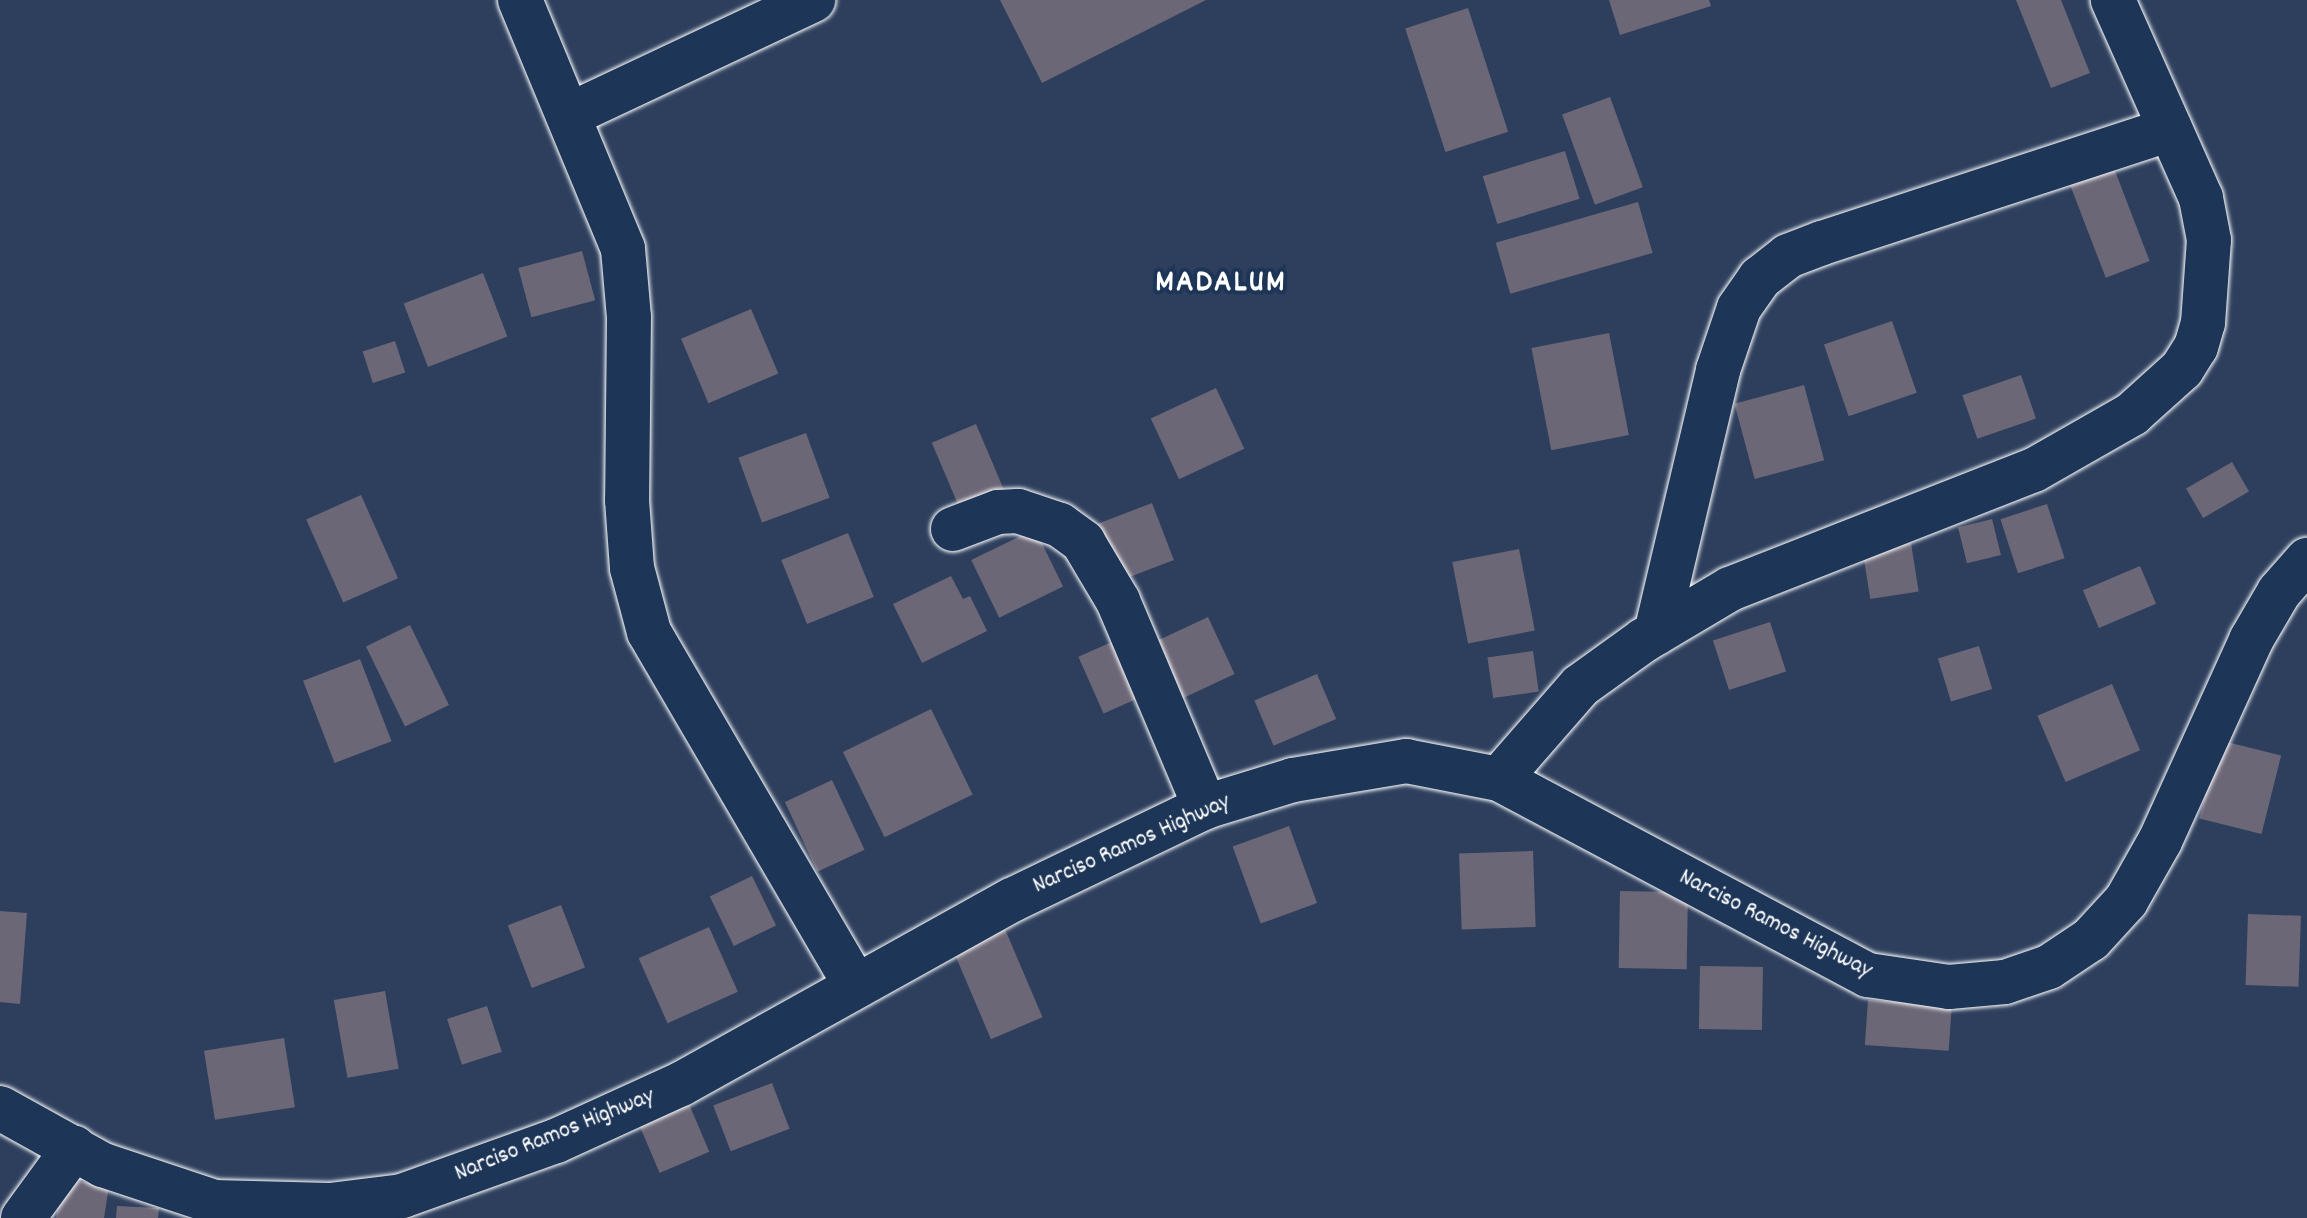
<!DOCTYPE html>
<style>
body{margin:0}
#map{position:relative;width:2307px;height:1218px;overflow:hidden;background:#2d3f5d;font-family:Dekko,sans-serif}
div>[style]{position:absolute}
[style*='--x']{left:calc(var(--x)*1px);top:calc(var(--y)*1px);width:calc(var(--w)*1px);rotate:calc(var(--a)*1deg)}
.building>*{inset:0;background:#6c6777;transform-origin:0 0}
.roads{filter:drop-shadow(0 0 2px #fff) drop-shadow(0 0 2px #fff)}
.minor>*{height:44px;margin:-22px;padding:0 22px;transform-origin:22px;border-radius:22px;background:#1d3557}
.highway>*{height:44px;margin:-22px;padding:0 22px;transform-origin:22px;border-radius:22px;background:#1d3557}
span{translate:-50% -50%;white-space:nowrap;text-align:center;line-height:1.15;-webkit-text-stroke:8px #1d3557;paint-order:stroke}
.street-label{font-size:24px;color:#fff}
.district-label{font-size:32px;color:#fff;font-weight:700;letter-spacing:2px}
</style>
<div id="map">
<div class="building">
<div style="clip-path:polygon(1000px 0,1206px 0,1042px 83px)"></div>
<div style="clip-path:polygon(1609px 0,1709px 0,1711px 6px,1620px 35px)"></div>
<div style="clip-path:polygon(2016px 0,2061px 0,2090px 73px,2051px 88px)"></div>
<div style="left:1468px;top:8px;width:130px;height:66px;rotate:72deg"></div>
<div style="left:1610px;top:97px;width:96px;height:51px;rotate:70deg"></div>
<div style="left:1565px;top:151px;width:50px;height:86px;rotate:73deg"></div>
<div style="left:2112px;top:163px;width:105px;height:47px;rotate:69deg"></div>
<div style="left:1638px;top:202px;width:53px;height:148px;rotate:74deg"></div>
<div style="left:582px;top:251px;width:51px;height:66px;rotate:75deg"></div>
<div style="left:483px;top:273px;width:68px;height:85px;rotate:69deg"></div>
<div style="left:751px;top:309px;width:70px;height:76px;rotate:67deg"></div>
<div style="left:1892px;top:321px;width:76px;height:72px;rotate:71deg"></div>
<div style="left:1609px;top:333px;width:104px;height:79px;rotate:79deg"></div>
<div style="left:395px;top:341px;width:33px;height:34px;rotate:72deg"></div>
<div style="left:2021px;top:375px;width:46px;height:62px;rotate:71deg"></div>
<div style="left:1804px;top:385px;width:78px;height:72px;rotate:75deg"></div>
<div style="left:1216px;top:388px;width:67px;height:72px;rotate:65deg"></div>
<div style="left:976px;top:424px;width:72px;height:48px;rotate:67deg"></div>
<div style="left:806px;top:433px;width:69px;height:72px;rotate:70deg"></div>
<div style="left:2232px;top:462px;width:34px;height:53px;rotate:60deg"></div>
<div style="left:361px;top:495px;width:91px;height:60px;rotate:66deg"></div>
<div style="left:1152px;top:503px;width:61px;height:58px;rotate:69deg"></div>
<div style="left:2047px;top:504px;width:57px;height:49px;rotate:72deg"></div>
<div style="left:1992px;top:519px;width:37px;height:35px;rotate:76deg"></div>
<div style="left:1035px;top:529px;width:64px;height:71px;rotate:64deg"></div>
<div style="left:848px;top:533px;width:69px;height:72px;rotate:68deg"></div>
<div style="left:1911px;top:543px;width:49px;height:49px;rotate:81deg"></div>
<div style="left:1519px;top:549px;width:83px;height:68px;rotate:79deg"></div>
<div style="left:2140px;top:566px;width:41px;height:62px;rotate:67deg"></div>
<div style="clip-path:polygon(951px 576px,963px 599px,970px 596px,987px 631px,922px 663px,893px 604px)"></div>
<div style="left:1208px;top:617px;width:63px;height:69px;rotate:65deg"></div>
<div style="left:1770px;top:622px;width:52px;height:60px;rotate:72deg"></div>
<div style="left:410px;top:625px;width:89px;height:49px;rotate:64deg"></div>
<div style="left:1114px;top:641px;width:62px;height:39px;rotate:66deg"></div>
<div style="left:1979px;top:646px;width:45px;height:43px;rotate:73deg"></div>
<div style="left:1533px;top:651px;width:41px;height:46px;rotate:82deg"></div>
<div style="left:360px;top:659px;width:88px;height:61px;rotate:69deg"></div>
<div style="left:1317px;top:674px;width:49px;height:68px;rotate:67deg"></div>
<div style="left:2112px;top:684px;width:72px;height:81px;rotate:67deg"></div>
<div style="left:931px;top:709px;width:95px;height:98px;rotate:64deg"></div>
<div style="left:2219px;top:740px;width:64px;height:81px;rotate:14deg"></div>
<div style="left:832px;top:780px;width:77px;height:52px;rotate:65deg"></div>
<div style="left:1289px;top:826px;width:82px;height:60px;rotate:70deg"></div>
<div style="left:1533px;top:851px;width:76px;height:74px;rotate:88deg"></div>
<div style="left:752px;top:876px;width:55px;height:47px;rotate:64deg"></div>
<div style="left:1620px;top:891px;width:68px;height:77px;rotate:1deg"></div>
<div style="left:561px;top:905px;width:67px;height:57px;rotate:69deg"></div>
<div style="clip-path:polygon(0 911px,27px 913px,20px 1004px,0 1002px)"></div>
<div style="left:2248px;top:914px;width:53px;height:71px;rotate:2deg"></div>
<div style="left:709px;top:927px;width:71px;height:77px;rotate:66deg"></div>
<div style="left:1005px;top:929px;width:96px;height:56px;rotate:67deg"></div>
<div style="left:1700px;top:966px;width:63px;height:63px;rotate:1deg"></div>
<div style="left:385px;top:991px;width:79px;height:52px;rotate:80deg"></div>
<div style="left:1868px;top:1000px;width:84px;height:45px;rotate:4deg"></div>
<div style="left:487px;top:1006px;width:48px;height:42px;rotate:72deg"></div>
<div style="left:284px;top:1038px;width:70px;height:81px;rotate:81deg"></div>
<div style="left:772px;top:1083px;width:49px;height:63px;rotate:69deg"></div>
<div style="left:689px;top:1104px;width:52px;height:54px;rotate:67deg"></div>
<div style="clip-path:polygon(63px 1179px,109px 1186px,104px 1218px,56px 1218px)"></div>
<div style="clip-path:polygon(117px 1206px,159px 1208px,158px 1218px,116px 1218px)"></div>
</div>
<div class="roads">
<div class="minor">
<div style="--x:520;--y:0;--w:269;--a:67.5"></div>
<div style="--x:623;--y:249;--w:68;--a:85"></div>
<div style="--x:629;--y:317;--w:183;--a:90.6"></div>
<div style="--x:627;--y:500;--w:68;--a:85.8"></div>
<div style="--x:632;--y:568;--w:66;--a:75.1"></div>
<div style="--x:649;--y:632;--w:410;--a:59.7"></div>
<div style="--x:569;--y:115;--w:270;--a:-25.2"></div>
<div style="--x:953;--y:529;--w:48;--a:-20.7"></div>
<div style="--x:998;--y:512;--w:20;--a:-3"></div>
<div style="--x:1018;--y:511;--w:44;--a:18.4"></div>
<div style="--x:1060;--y:525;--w:29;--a:36"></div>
<div style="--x:1083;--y:542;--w:69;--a:59.3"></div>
<div style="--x:1118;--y:601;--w:224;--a:67.1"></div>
<div style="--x:1656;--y:633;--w:270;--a:-76.7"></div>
<div style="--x:1718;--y:370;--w:65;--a:-71.3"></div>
<div style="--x:1739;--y:308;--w:37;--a:-55"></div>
<div style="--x:1760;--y:278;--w:36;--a:-38"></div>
<div style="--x:1788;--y:256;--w:36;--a:-21"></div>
<div style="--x:1822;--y:243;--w:366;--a:-18.1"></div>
<div style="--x:1499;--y:779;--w:123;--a:-48.9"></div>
<div style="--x:1580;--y:686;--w:79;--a:-35.7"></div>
<div style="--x:1644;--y:640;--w:100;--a:-30.7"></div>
<div style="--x:1730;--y:589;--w:326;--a:-21.4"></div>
<div style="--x:2034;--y:470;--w:113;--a:-29.7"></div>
<div style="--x:2132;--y:414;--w:67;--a:-42"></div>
<div style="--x:2182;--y:369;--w:26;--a:-58"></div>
<div style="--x:2196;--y:347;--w:25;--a:-74"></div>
<div style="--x:2203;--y:323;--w:83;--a:-85.9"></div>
<div style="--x:2209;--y:240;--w:43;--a:-100.8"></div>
<div style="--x:2201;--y:198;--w:217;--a:-114"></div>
<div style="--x:23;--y:1218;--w:87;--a:-53.9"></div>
</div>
<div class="highway">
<div style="--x:0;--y:1108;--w:118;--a:29"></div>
<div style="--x:103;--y:1165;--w:117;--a:18.4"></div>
<div style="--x:214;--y:1202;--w:116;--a:1.5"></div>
<div style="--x:330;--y:1205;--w:73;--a:-7.1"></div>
<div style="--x:402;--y:1196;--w:164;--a:-19.7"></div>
<div style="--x:556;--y:1141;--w:137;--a:-24.5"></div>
<div style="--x:681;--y:1084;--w:379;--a:-29.1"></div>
<div style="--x:1012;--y:900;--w:214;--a:-25.7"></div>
<div style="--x:1205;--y:807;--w:92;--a:-17.1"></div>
<div style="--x:1293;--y:780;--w:115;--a:-9.5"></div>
<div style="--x:1406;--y:761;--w:95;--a:11"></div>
<div style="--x:1499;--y:779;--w:418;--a:28"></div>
<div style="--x:1868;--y:975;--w:82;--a:8.4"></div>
<div style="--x:1949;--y:987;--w:56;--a:-5.1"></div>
<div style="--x:2005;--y:982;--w:46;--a:-18.8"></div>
<div style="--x:2049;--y:967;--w:50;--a:-33.7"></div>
<div style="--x:2091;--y:939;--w:52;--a:-47.4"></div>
<div style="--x:2126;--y:901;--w:69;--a:-60.5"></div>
<div style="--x:2160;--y:841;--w:221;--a:-65.6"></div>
<div style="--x:2251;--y:640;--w:56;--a:-59.7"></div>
<div style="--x:2279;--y:592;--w:43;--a:-48.8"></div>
</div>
</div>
<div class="street-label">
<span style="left:1132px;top:845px;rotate:-24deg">Narciso Ramos Highway</span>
<span style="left:1775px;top:925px;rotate:27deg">Narciso Ramos Highway</span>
<span style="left:555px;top:1136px;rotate:-22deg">Narciso Ramos Highway</span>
</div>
<div class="district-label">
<span style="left:1221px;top:284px">MADALUM</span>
</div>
</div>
